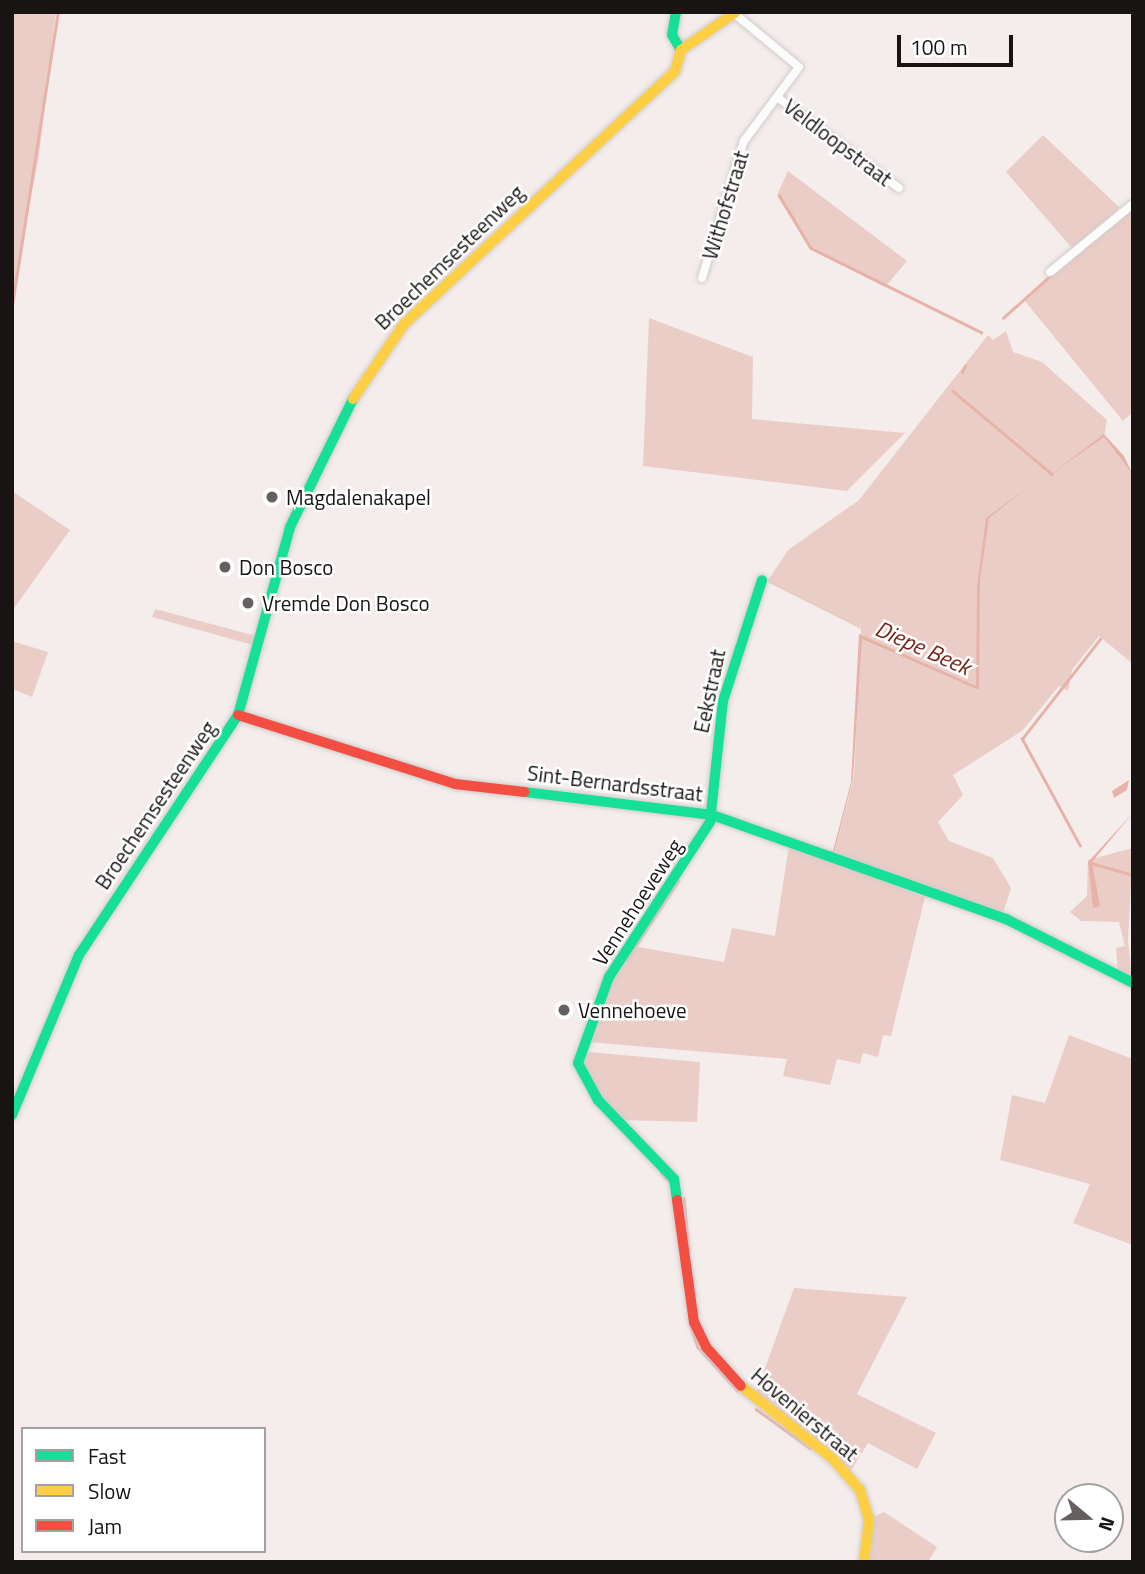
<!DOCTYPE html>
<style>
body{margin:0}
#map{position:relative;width:1145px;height:1574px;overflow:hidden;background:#f4edec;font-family:"Titillium Web",sans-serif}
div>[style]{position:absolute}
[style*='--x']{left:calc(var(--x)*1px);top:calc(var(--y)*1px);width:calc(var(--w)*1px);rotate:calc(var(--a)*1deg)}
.green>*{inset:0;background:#ebcdc7}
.water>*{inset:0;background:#e7b3a8}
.stream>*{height:2.5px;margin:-1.25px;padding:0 1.25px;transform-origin:1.25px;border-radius:1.25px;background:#e7b3a8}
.roads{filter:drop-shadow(0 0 2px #d1cbca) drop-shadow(0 0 2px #d1cbca)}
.street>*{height:8px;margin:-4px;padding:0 4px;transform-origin:4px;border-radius:4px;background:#fdfcfc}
.fast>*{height:10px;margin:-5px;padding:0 5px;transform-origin:5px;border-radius:5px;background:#16e098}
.slow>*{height:10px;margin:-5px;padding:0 5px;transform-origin:5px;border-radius:5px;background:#ffcf43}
.jam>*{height:10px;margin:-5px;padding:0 5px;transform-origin:5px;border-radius:5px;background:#f24e42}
.dots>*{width:19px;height:19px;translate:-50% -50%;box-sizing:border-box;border:4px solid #fff;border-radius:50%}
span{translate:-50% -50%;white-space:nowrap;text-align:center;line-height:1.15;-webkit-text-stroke:5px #fff;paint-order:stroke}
.street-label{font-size:21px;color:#181413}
.poi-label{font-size:21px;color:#181413}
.left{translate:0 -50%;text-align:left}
.water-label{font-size:23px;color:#792517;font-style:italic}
.frame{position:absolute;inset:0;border:14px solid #181413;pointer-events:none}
.legend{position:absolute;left:21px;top:1427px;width:245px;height:126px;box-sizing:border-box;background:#fff;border:2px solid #a3a1a1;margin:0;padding:9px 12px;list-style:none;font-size:21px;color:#181413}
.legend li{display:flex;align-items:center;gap:14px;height:35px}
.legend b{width:35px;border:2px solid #a3a1a1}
.north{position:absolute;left:1054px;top:1483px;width:70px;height:70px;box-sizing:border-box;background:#fff;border:2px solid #a3a1a1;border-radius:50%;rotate:109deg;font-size:19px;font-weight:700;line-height:28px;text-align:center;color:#181413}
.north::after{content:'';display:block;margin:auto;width:24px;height:32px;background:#65605f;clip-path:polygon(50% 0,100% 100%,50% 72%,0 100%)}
.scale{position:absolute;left:897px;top:35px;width:116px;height:32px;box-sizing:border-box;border:4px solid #181413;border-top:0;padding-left:9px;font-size:21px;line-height:24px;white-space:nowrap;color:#181413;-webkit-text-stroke:5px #fff;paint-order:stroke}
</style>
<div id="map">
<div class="green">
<div style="clip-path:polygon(12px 12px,56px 12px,39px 155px,12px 296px)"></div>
<div style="clip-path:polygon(1043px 135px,1120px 208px,1072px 248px,1006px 172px)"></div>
<div style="clip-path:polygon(788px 171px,907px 261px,885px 287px,810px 249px,778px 193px)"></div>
<div style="clip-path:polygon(1133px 208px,1133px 412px,1123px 421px,1024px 300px)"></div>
<div style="clip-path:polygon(649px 318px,753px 357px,752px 419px,905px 433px,847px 491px,643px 466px)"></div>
<div style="clip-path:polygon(1006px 331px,1013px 352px,1042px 362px,1107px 420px,1104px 437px,1133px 475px,1133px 664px,1099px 636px,1072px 670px,1068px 691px,1059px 686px,1022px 731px,953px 775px,963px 795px,938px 822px,949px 841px,993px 858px,1011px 888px,1003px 913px,834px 855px,854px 776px,861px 629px,767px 582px,788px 550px,859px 500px,988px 335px,993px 340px)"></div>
<div style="clip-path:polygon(12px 491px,70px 530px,12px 611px)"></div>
<div style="clip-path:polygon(155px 609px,241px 632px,257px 636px,253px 645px,152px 617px)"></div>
<div style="clip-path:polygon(12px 641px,48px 652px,32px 697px,12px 689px)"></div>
<div style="clip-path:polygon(789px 845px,925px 897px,891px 1036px,883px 1035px,878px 1057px,863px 1053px,860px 1064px,837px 1059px,830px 1085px,783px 1076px,787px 1059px,588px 1042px,608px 985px,638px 947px,724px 962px,732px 928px,775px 936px)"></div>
<div style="clip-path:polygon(1133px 848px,1128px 940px,1132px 980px,1118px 973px,1116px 948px,1125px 946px,1119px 922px,1081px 921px,1070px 912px,1087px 896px,1088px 860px)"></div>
<div style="clip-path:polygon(1069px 1035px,1133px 1059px,1133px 1245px,1073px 1223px,1090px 1184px,1000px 1160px,1012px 1095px,1045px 1103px)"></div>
<div style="clip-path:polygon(589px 1052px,700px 1062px,697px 1122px,621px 1120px,585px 1079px,583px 1056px)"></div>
<div style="clip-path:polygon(794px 1288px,907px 1297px,857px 1394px,936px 1433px,917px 1469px,868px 1443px,850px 1472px,755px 1396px)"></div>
<div style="clip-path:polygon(884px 1512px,937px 1547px,928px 1562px,868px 1562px,871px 1518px)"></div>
</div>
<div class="water">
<div style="clip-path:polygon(1104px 434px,1124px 456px,1133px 475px,1104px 437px,1050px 475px)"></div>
<div style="clip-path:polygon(1027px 488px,989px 518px,980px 580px,979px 690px,862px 639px,853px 778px,834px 854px,826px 850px,833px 851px,851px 782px,859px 634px,976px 686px,977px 587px,986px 518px)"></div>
<div style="clip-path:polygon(1129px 780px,1127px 790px,1114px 798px,1112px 791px)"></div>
<div style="clip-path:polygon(1133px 813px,1092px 862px,1100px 906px,1093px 908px,1088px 862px)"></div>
</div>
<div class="stream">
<div style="--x:779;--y:195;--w:62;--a:58.9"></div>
<div style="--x:811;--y:248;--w:190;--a:26.3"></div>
<div style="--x:12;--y:305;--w:297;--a:-81.1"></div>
<div style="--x:1003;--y:318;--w:64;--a:-41.9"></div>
<div style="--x:962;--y:372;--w:7;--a:-63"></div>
<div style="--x:953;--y:391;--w:129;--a:40"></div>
<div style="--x:1080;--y:846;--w:122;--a:-118.5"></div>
<div style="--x:1022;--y:739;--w:127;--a:-52"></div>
<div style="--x:1091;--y:863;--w:44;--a:15.9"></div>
<div style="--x:626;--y:960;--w:95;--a:-56.6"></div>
<div style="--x:661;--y:1173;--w:14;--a:45"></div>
<div style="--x:684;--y:1198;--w:53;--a:84.6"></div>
<div style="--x:690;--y:1324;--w:24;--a:71"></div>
<div style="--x:698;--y:1347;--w:59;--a:47.7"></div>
<div style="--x:756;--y:1409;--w:67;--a:35.8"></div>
</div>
<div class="roads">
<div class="street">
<div style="--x:777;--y:97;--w:152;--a:36.7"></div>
<div style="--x:1050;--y:272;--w:107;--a:-39.3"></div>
<div style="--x:702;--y:278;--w:143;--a:-73"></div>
<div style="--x:744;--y:141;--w:92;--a:-53.4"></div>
<div style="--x:799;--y:67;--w:83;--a:-140.4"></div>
</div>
<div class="fast">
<div style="--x:676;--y:12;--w:23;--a:100"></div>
<div style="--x:672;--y:35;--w:17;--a:59"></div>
<div style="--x:525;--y:792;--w:188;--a:7"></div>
<div style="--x:712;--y:815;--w:312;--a:19.5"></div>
<div style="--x:1006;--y:919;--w:142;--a:26.7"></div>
<div style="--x:12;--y:1115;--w:173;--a:-67.3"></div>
<div style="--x:79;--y:955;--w:288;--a:-56.5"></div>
<div style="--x:238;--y:715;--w:195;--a:-74.5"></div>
<div style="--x:290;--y:527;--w:143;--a:-63.8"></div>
<div style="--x:677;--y:1200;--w:21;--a:-98"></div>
<div style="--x:674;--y:1179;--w:110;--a:-133.9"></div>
<div style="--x:598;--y:1100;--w:42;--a:-118.4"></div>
<div style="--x:578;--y:1063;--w:91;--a:-70.2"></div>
<div style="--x:609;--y:977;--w:185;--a:-56.9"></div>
<div style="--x:710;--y:822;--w:122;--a:-83.9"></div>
<div style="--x:723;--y:701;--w:127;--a:-72.1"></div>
</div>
<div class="slow">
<div style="--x:681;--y:50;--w:67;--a:-34.6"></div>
<div style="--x:353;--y:399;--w:91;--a:-55.8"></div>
<div style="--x:404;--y:324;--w:371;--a:-43"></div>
<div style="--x:675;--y:71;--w:22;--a:-74"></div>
<div style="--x:741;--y:1386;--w:116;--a:38.4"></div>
<div style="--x:832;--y:1458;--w:43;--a:48.8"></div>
<div style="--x:860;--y:1490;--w:31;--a:73"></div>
<div style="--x:869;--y:1520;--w:42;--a:96.8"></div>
</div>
<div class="jam">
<div style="--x:238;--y:715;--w:228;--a:17.6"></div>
<div style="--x:455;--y:784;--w:70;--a:6.5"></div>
<div style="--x:677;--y:1200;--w:123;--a:82.1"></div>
<div style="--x:694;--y:1322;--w:28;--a:64"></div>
<div style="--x:706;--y:1347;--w:52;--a:48.1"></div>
</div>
</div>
<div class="dots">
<div style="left:272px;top:497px;background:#65605f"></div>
<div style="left:225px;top:567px;background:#65605f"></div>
<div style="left:248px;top:603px;background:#65605f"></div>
<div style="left:564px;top:1010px;background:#65605f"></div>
</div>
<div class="street-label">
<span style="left:838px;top:142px;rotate:37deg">Veldloopstraat</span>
<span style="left:725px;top:205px;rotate:-73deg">Withofstraat</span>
<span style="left:449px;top:257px;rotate:-44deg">Broechemsesteenweg</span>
<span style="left:709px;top:691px;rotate:-78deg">Eekstraat</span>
<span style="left:615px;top:783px;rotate:7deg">Sint-Bernardsstraat</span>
<span style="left:155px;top:805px;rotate:-56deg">Broechemsesteenweg</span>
<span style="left:637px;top:902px;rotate:-57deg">Vennehoeveweg</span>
<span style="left:805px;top:1414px;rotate:40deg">Hovenierstraat</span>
</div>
<div class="poi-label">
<span class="left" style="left:286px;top:497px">Magdalenakapel</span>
<span class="left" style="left:239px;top:567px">Don Bosco</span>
<span class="left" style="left:262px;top:603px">Vremde Don Bosco</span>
<span class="left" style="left:578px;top:1010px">Vennehoeve</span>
</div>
<div class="water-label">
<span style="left:923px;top:648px;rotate:24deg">Diepe Beek</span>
</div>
<div class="frame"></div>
<ul class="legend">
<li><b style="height:9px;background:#16e098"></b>Fast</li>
<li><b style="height:9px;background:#ffcf43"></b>Slow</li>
<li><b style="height:9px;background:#f24e42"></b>Jam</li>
</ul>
<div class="north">N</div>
<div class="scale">100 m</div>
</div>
